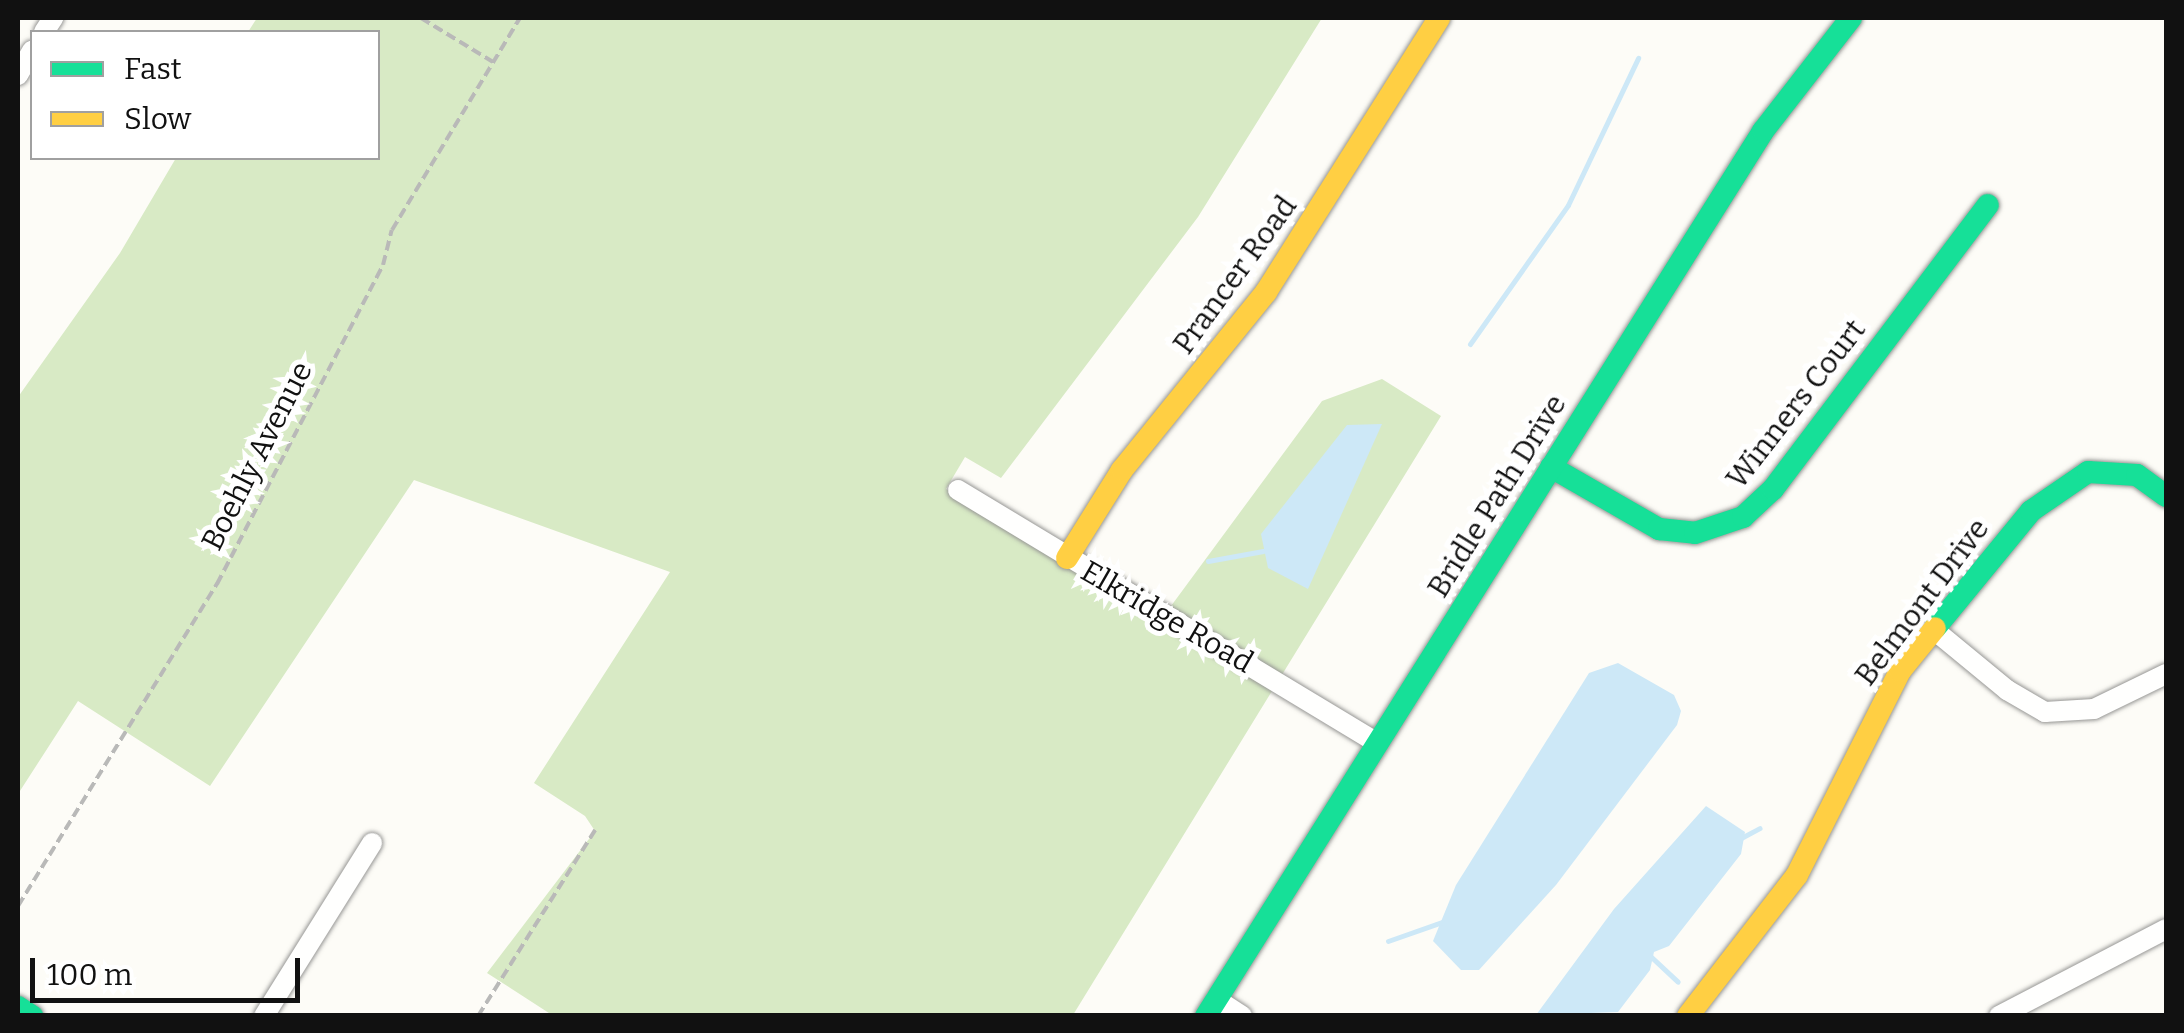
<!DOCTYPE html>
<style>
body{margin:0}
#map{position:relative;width:2184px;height:1033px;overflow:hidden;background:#fdfcf7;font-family:Bitter,serif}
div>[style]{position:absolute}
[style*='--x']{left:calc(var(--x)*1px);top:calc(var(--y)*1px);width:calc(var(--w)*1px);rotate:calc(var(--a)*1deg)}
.forest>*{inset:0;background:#d8eac5}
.water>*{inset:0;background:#cde8f7}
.stream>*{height:5px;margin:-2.5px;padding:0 2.5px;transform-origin:2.5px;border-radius:2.5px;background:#cde8f7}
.path>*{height:4px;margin-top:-2px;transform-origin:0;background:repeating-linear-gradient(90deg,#b9b9b8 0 10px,transparent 0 15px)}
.roads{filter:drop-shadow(0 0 2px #979795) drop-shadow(0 0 2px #979795)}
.street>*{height:20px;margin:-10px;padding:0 10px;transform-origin:10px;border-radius:10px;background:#fffffe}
.fast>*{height:22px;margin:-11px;padding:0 11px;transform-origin:11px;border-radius:11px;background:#16e098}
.slow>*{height:22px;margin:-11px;padding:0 11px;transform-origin:11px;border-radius:11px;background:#ffcf43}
span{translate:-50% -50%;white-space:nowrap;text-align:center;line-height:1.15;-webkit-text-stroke:10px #fff;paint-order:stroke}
.street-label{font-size:30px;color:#111}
.frame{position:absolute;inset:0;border:20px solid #111;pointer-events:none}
.legend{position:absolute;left:30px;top:30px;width:350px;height:130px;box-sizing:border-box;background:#fff;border:2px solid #a0a0a0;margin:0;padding:12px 18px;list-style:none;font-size:30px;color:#111}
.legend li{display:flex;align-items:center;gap:20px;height:50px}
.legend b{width:50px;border:2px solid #a0a0a0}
.scale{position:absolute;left:30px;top:958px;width:270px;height:45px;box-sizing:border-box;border:5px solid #111;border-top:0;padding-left:12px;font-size:30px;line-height:35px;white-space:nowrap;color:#111;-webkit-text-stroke:8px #fff;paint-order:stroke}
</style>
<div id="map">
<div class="forest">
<div style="clip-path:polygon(257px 18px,1322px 18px,1198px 217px,1001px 478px,965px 457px,946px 489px,1160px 621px,1322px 401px,1382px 379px,1441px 416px,1073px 1015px,552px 1015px,487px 973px,595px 831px,585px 816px,534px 783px,670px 572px,414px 480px,210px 786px,78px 701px,18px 794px,18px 397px,120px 253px,176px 158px,378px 158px,378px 32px,248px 32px)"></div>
</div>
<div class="water">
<div style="clip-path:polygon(1382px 424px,1308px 589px,1268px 568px,1261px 534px,1347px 425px)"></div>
<div style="clip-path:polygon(1618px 663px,1674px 695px,1681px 711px,1677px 725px,1556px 885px,1479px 970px,1461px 970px,1433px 941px,1456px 885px,1589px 673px)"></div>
<div style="clip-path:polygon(1706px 806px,1745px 832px,1741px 854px,1669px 946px,1654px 952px,1650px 970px,1618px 1012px,1536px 1015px,1614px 909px)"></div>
</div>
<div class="stream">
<div style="--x:1470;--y:344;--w:170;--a:-54.8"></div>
<div style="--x:1568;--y:205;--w:163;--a:-64.5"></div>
<div style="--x:1208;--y:561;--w:56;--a:-10.3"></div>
<div style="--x:1741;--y:838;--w:21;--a:-28"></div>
<div style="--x:1388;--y:941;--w:57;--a:-19.4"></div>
<div style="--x:1647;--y:953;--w:42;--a:43.1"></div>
</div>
<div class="path">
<div style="--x:421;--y:18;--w:84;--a:31.4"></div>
<div style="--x:18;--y:906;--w:379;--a:-58.3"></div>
<div style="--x:217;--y:584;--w:360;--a:-62.5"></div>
<div style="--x:383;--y:265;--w:36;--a:-76"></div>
<div style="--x:392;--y:230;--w:248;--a:-58.9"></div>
<div style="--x:478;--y:1016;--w:220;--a:-57.8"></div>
</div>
<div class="roads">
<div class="street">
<div style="--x:44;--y:32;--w:17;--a:-57"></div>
<div style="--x:18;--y:75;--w:28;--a:-60"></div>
<div style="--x:958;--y:490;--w:489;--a:31.1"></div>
<div style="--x:1933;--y:629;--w:96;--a:39.5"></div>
<div style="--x:2007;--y:690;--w:44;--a:30.1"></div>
<div style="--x:2045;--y:712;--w:49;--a:-3.5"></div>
<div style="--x:2094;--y:709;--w:80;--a:-25.9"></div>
<div style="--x:1216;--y:999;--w:31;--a:33"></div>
<div style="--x:264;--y:1016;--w:204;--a:-58"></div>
<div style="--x:1999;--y:1016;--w:188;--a:-27.5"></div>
</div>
<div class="fast">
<div style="--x:1551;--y:467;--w:125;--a:29.9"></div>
<div style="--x:1659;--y:529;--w:36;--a:6"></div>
<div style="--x:1695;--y:533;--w:51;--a:-18.4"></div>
<div style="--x:1743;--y:517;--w:41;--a:-43"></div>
<div style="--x:1773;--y:489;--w:356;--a:-52.9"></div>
<div style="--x:1935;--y:628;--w:151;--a:-50.6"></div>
<div style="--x:2031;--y:511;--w:69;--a:-34.4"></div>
<div style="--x:2088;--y:472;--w:49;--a:3.5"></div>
<div style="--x:2137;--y:475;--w:36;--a:36"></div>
<div style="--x:18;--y:1007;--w:17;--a:33"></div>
<div style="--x:1206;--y:1016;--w:1046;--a:-57.81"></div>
<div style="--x:1763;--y:131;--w:143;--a:-52.1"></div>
</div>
<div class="slow">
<div style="--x:1067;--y:558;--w:104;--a:-58"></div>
<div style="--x:1122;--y:470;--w:229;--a:-51"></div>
<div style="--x:1266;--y:292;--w:324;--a:-57.7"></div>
<div style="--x:1688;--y:1016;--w:178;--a:-52.3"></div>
<div style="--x:1797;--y:875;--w:229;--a:-63.2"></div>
<div style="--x:1900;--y:671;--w:55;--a:-50.9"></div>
</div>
</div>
<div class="street-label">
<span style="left:1235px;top:275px;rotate:-54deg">Prancer Road</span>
<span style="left:1796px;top:404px;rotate:-52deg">Winners Court</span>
<span style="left:257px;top:456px;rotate:-63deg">Boehly Avenue</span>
<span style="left:1497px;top:496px;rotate:-58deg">Bridle Path Drive</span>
<span style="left:1922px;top:602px;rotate:-53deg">Belmont Drive</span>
<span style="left:1167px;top:617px;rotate:30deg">Elkridge Road</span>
</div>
<div class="frame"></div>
<ul class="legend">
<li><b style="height:12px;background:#16e098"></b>Fast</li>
<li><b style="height:12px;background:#ffcf43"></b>Slow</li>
</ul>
<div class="scale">100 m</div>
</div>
